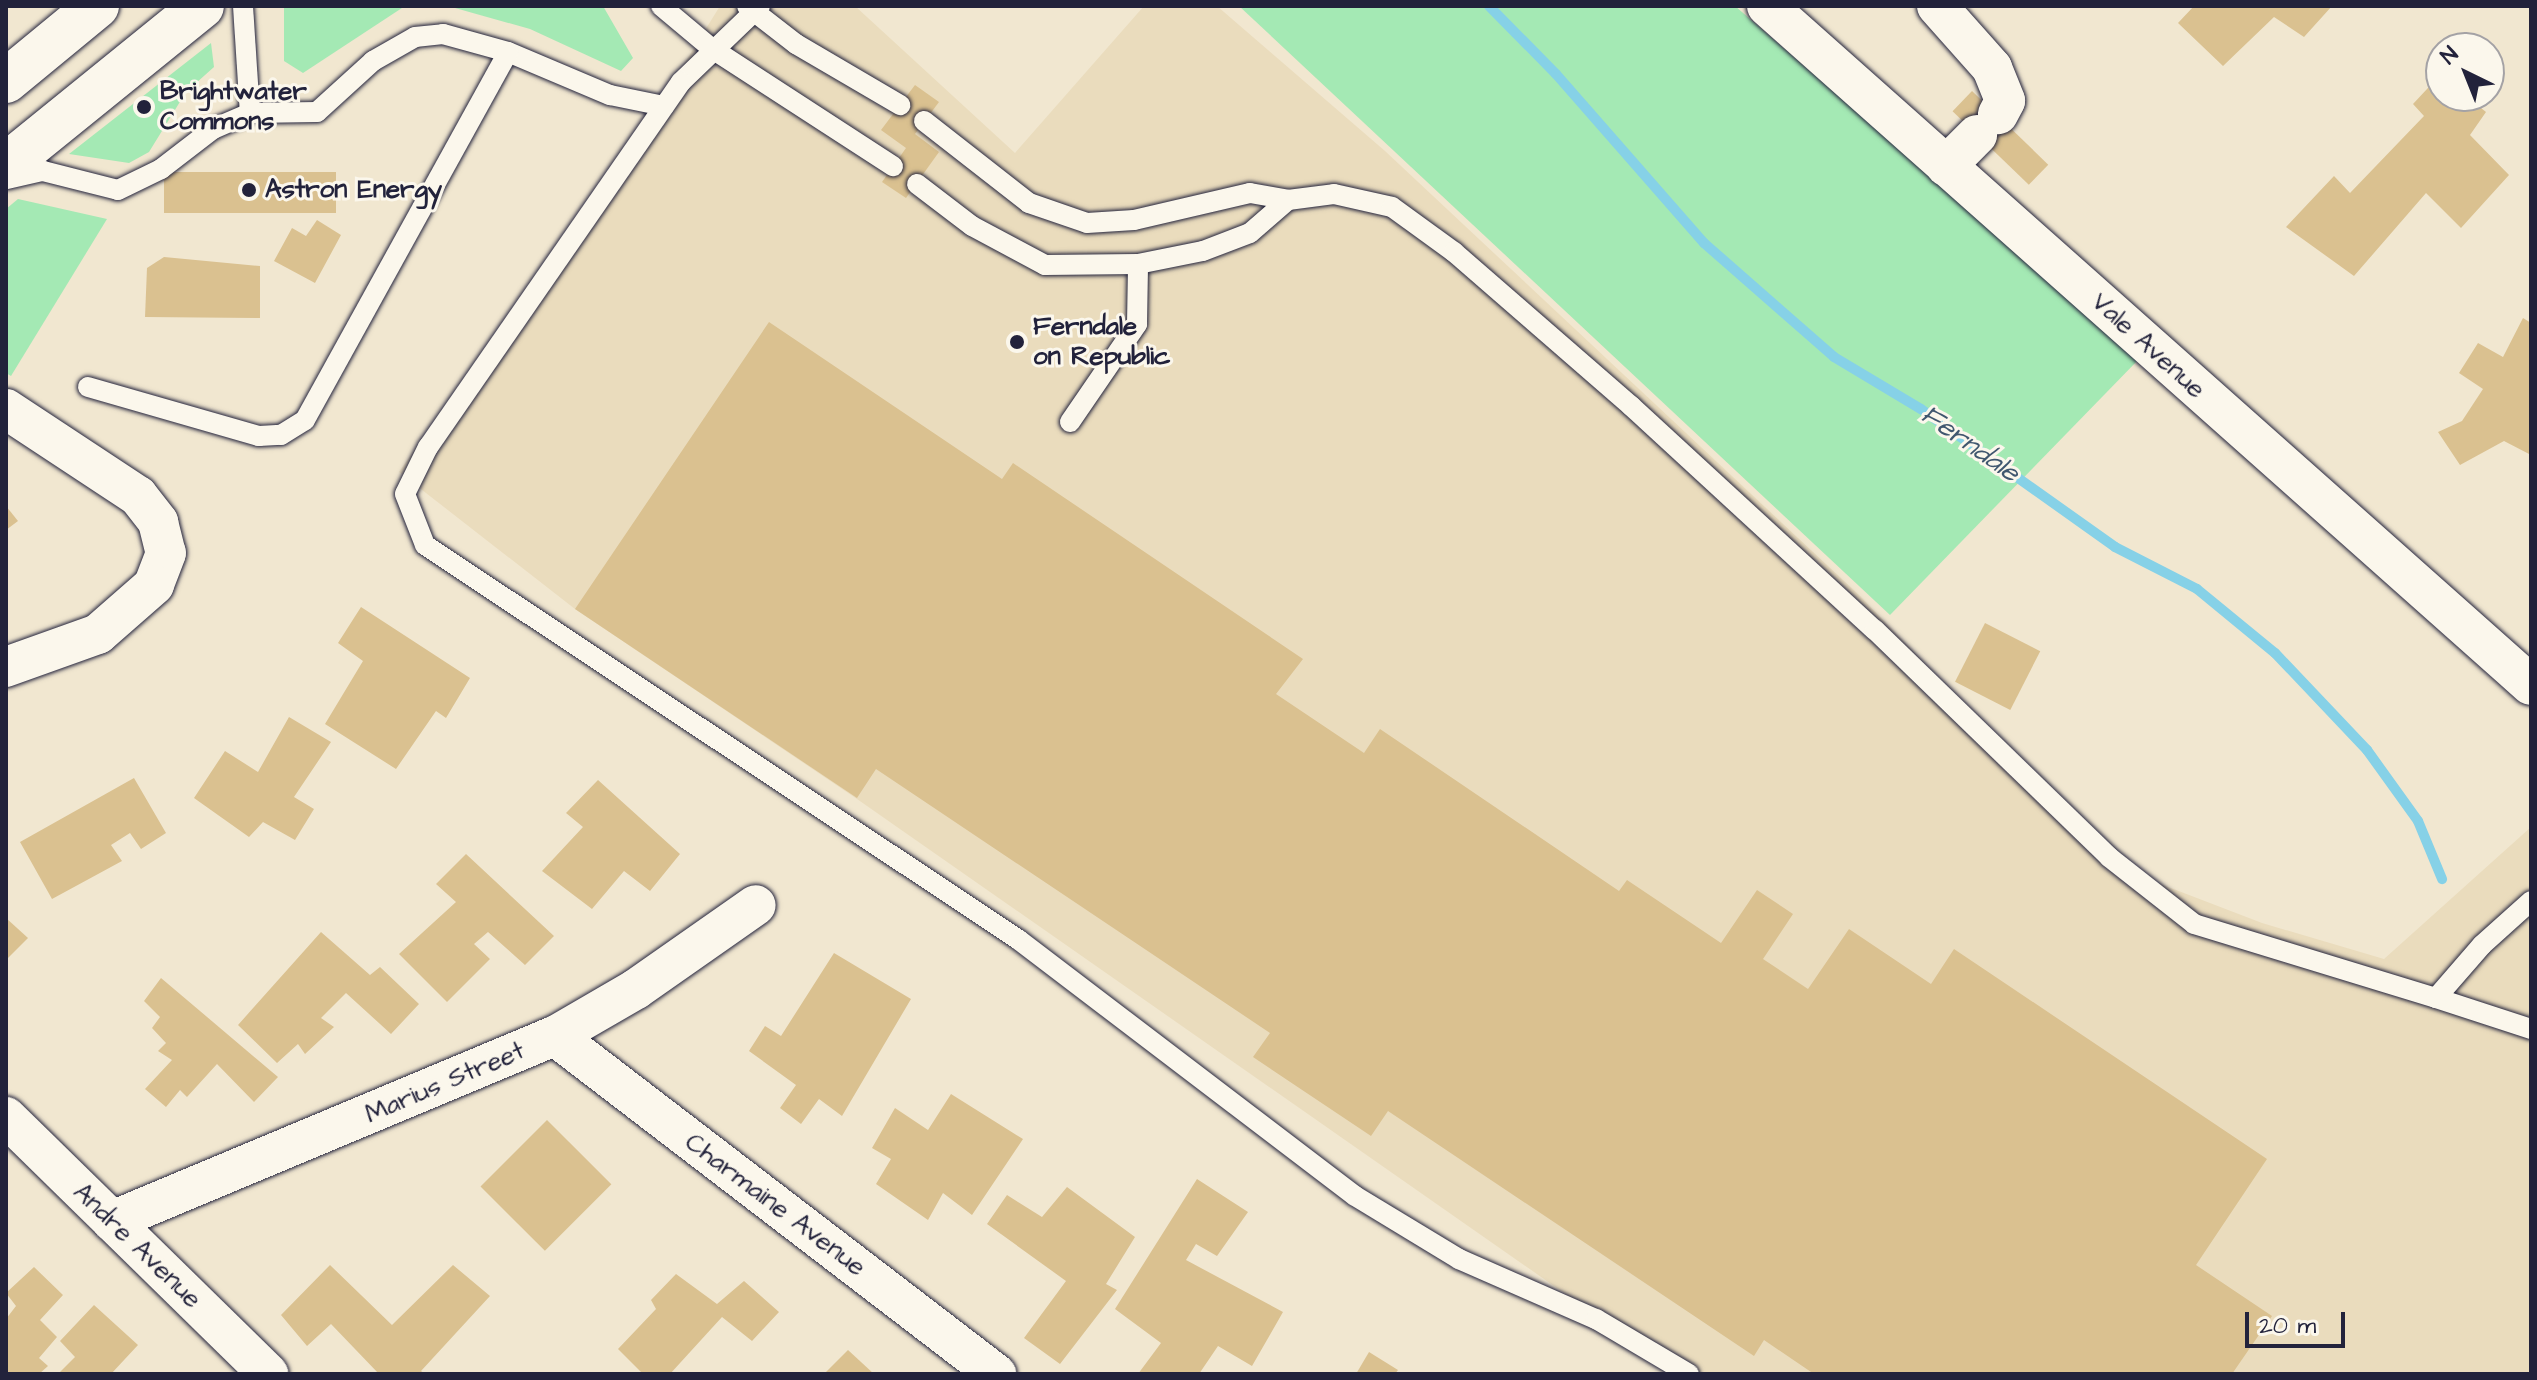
<!DOCTYPE html>
<style>
body{margin:0}
#map{position:relative;width:2537px;height:1380px;overflow:hidden;background:#f1e7d0;font-family:"Architects Daughter",sans-serif}
div>[style]{position:absolute}
[style*='--x']{left:calc(var(--x)*1px);top:calc(var(--y)*1px);width:calc(var(--w)*1px);rotate:calc(var(--a)*1deg)}
.built>*{inset:0;background:#eadcbd}
.green>*{inset:0;background:#a4e9b4}
.stream>*{height:10px;margin:-5px;padding:0 5px;transform-origin:5px;border-radius:5px;background:#86d1e7}
.building>*{inset:0;background:#dac190;transform-origin:0 0}
.roads{filter:drop-shadow(0 0 2px #22223b) drop-shadow(0 0 2px #22223b)}
.service>*{height:20px;margin:-10px;padding:0 10px;transform-origin:10px;border-radius:10px;background:#fbf7ec}
.minor>*{height:40px;margin:-20px;padding:0 20px;transform-origin:20px;border-radius:20px;background:#fbf7ec}
.secondary>*{height:44px;margin:-22px;padding:0 22px;transform-origin:22px;border-radius:22px;background:#fbf7ec}
.dots>*{width:22px;height:22px;translate:-50% -50%;box-sizing:border-box;border:4px solid #fbf7ec;border-radius:50%}
span{translate:-50% -50%;white-space:nowrap;text-align:center;line-height:1.15;-webkit-text-stroke:6px #fbf7ec;paint-order:stroke}
.poi-label{font-size:26px;color:#22223b;font-weight:700}
.left{translate:0 -50%;text-align:left}
.street-label{font-size:26px;color:#22223b}
.water-label{font-size:28px;color:#40576f;font-style:italic}
.frame{position:absolute;inset:0;border:8px solid #22223b;pointer-events:none}
.north{position:absolute;left:2425px;top:32px;width:80px;height:80px;box-sizing:border-box;background:#fbf7ec;border:2px solid #a4a2a5;border-radius:50%;rotate:317deg;font-size:22px;font-weight:700;line-height:32px;text-align:center;color:#22223b}
.north::after{content:'';display:block;margin:auto;width:28px;height:36px;background:#22223b;clip-path:polygon(50% 0,100% 100%,50% 72%,0 100%)}
.scale{position:absolute;left:2245px;top:1312px;width:100px;height:36px;box-sizing:border-box;border:4px solid #22223b;border-top:0;padding-left:10px;font-size:24px;line-height:28px;white-space:nowrap;color:#22223b;-webkit-text-stroke:6px #fbf7ec;paint-order:stroke}
</style>
<div id="map">
<div class="built">
<div style="clip-path:polygon(720px 6px,855px 6px,1015px 153px,1144px 6px,1217px 6px,1385px 151px,1860px 596px,2124px 870px,2262px 923px,2384px 959px,2531px 827px,2531px 1374px,1680px 1374px,857px 799px,575px 609px,399px 472px,666px 93px)"></div>
</div>
<div class="green">
<div style="clip-path:polygon(284px 6px,405px 6px,303px 73px,284px 61px)"></div>
<div style="clip-path:polygon(448px 6px,603px 6px,633px 58px,621px 71px,530px 29px)"></div>
<div style="clip-path:polygon(1239px 6px,1735px 6px,2140px 358px,1890px 615px)"></div>
<div style="clip-path:polygon(211px 43px,214px 67px,186px 92px,149px 152px,129px 163px,69px 154px)"></div>
<div style="clip-path:polygon(18px 199px,107px 219px,11px 376px,6px 373px,6px 209px)"></div>
</div>
<div class="stream">
<div style="--x:1489;--y:6;--w:95;--a:45.4"></div>
<div style="--x:1556;--y:74;--w:225;--a:48.8"></div>
<div style="--x:1704;--y:243;--w:173;--a:41.2"></div>
<div style="--x:1834;--y:357;--w:101;--a:30.9"></div>
<div style="--x:1921;--y:409;--w:238;--a:35.4"></div>
<div style="--x:2115;--y:547;--w:92;--a:27.1"></div>
<div style="--x:2197;--y:589;--w:101;--a:39.4"></div>
<div style="--x:2275;--y:653;--w:134;--a:46.5"></div>
<div style="--x:2367;--y:750;--w:87;--a:54.3"></div>
<div style="--x:2418;--y:821;--w:63;--a:67.5"></div>
</div>
<div class="building">
<div style="clip-path:polygon(2194px 6px,2332px 6px,2304px 37px,2274px 17px,2223px 66px,2178px 23px)"></div>
<div style="clip-path:polygon(2441px 74px,2441px 96px,2466px 96px,2486px 112px,2470px 135px,2509px 175px,2461px 228px,2426px 193px,2354px 276px,2286px 227px,2334px 176px,2350px 193px,2424px 116px,2413px 104px)"></div>
<div style="clip-path:polygon(915px 85px,939px 102px,915px 134px,939px 152px,906px 198px,882px 182px,906px 148px,881px 130px)"></div>
<div style="left:1972px;top:91px;width:106px;height:28px;rotate:44deg"></div>
<div style="left:164px;top:172px;width:172px;height:41px"></div>
<div style="clip-path:polygon(317px 220px,341px 235px,315px 283px,274px 261px,292px 228px,306px 236px)"></div>
<div style="clip-path:polygon(164px 257px,260px 266px,260px 318px,145px 317px,147px 268px)"></div>
<div style="clip-path:polygon(2523px 318px,2531px 323px,2531px 455px,2504px 441px,2460px 465px,2438px 432px,2462px 421px,2483px 389px,2459px 373px,2478px 343px,2503px 357px)"></div>
<div style="clip-path:polygon(769px 322px,1002px 479px,1013px 463px,1303px 659px,1276px 694px,1364px 753px,1380px 729px,1619px 891px,1627px 880px,1721px 943px,1757px 890px,1793px 914px,1763px 959px,1808px 989px,1849px 929px,1931px 984px,1954px 949px,2267px 1159px,2196px 1265px,2272px 1316px,2232px 1374px,1814px 1374px,1764px 1340px,1754px 1356px,1388px 1111px,1371px 1136px,1253px 1057px,1270px 1033px,876px 769px,857px 798px,575px 609px)"></div>
<div style="clip-path:polygon(6px 506px,18px 521px,6px 530px)"></div>
<div style="clip-path:polygon(361px 607px,470px 678px,446px 718px,436px 711px,396px 769px,325px 724px,363px 661px,338px 643px)"></div>
<div style="left:1985px;top:623px;width:62px;height:66px;rotate:27deg"></div>
<div style="clip-path:polygon(289px 717px,331px 742px,294px 797px,314px 809px,295px 840px,263px 822px,249px 837px,194px 798px,225px 751px,258px 772px)"></div>
<div style="clip-path:polygon(134px 778px,166px 833px,141px 849px,130px 833px,111px 845px,122px 861px,52px 899px,20px 842px)"></div>
<div style="clip-path:polygon(598px 780px,680px 854px,650px 891px,624px 871px,592px 909px,542px 871px,583px 827px,566px 813px)"></div>
<div style="clip-path:polygon(466px 854px,554px 936px,525px 965px,488px 932px,474px 944px,490px 959px,447px 1002px,399px 954px,456px 902px,436px 884px)"></div>
<div style="clip-path:polygon(6px 918px,28px 938px,6px 960px)"></div>
<div style="clip-path:polygon(321px 932px,370px 975px,380px 967px,419px 1004px,391px 1034px,346px 993px,321px 1018px,334px 1027px,305px 1054px,298px 1044px,277px 1063px,238px 1025px)"></div>
<div style="clip-path:polygon(834px 953px,911px 999px,842px 1116px,819px 1099px,801px 1124px,780px 1108px,796px 1085px,749px 1051px,765px 1026px,781px 1036px)"></div>
<div style="clip-path:polygon(161px 978px,278px 1077px,254px 1102px,217px 1064px,187px 1097px,180px 1090px,166px 1107px,145px 1089px,172px 1060px,158px 1051px,166px 1043px,152px 1028px,160px 1017px,144px 1001px)"></div>
<div style="clip-path:polygon(951px 1094px,1023px 1139px,972px 1215px,943px 1193px,928px 1220px,876px 1184px,891px 1159px,872px 1148px,895px 1108px,928px 1130px)"></div>
<div style="left:547px;top:1120px;width:91px;height:94px;rotate:45deg"></div>
<div style="clip-path:polygon(1197px 1179px,1248px 1212px,1217px 1256px,1196px 1244px,1186px 1260px,1283px 1312px,1252px 1366px,1218px 1346px,1199px 1374px,1138px 1374px,1161px 1343px,1115px 1309px)"></div>
<div style="clip-path:polygon(1067px 1187px,1135px 1237px,1106px 1284px,1117px 1290px,1060px 1364px,1024px 1338px,1066px 1281px,987px 1224px,1007px 1195px,1042px 1217px)"></div>
<div style="clip-path:polygon(330px 1265px,392px 1325px,453px 1265px,490px 1296px,421px 1371px,425px 1374px,379px 1374px,331px 1324px,307px 1346px,281px 1315px)"></div>
<div style="clip-path:polygon(34px 1267px,63px 1295px,40px 1320px,57px 1337px,39px 1358px,48px 1366px,39px 1374px,6px 1374px,6px 1319px,16px 1306px,6px 1293px)"></div>
<div style="clip-path:polygon(676px 1274px,717px 1304px,744px 1281px,779px 1312px,752px 1341px,722px 1317px,670px 1374px,643px 1374px,618px 1349px,656px 1309px,651px 1300px)"></div>
<div style="clip-path:polygon(94px 1305px,138px 1345px,111px 1374px,58px 1374px,75px 1357px,60px 1341px)"></div>
<div style="clip-path:polygon(848px 1350px,874px 1374px,824px 1374px)"></div>
<div style="clip-path:polygon(1369px 1352px,1398px 1370px,1395px 1374px,1356px 1374px)"></div>
</div>
<div class="roads">
<div class="service">
<div style="--x:243;--y:6;--w:107;--a:86.3"></div>
<div style="--x:661;--y:6;--w:65;--a:40"></div>
<div style="--x:711;--y:48;--w:217;--a:33"></div>
<div style="--x:747;--y:6;--w:62;--a:37.8"></div>
<div style="--x:796;--y:44;--w:121;--a:30.4"></div>
<div style="--x:760;--y:6;--w:110;--a:136.1"></div>
<div style="--x:681;--y:82;--w:444;--a:124.7"></div>
<div style="--x:428;--y:447;--w:52;--a:116.1"></div>
<div style="--x:405;--y:494;--w:55;--a:68.6"></div>
<div style="--x:425;--y:545;--w:713;--a:33.62"></div>
<div style="--x:1019;--y:940;--w:422;--a:37.3"></div>
<div style="--x:1355;--y:1196;--w:122;--a:31.2"></div>
<div style="--x:1459;--y:1259;--w:150;--a:23.7"></div>
<div style="--x:1596;--y:1319;--w:108;--a:30.6"></div>
<div style="--x:924;--y:121;--w:133;--a:38"></div>
<div style="--x:1029;--y:203;--w:61;--a:19"></div>
<div style="--x:1087;--y:223;--w:47;--a:-3.7"></div>
<div style="--x:1134;--y:220;--w:119;--a:-13.1"></div>
<div style="--x:1250;--y:193;--w:39;--a:10"></div>
<div style="--x:1288;--y:200;--w:46;--a:-7.4"></div>
<div style="--x:1334;--y:194;--w:59;--a:12.6"></div>
<div style="--x:1392;--y:207;--w:77;--a:36"></div>
<div style="--x:1454;--y:252;--w:235;--a:41"></div>
<div style="--x:1631;--y:406;--w:331;--a:42.6"></div>
<div style="--x:1875;--y:630;--w:326;--a:44.1"></div>
<div style="--x:2109;--y:857;--w:108;--a:38.2"></div>
<div style="--x:2194;--y:924;--w:253;--a:17"></div>
<div style="--x:2436;--y:998;--w:70;--a:-49"></div>
<div style="--x:2482;--y:945;--w:66;--a:-41.9"></div>
<div style="--x:7;--y:179;--w:37;--a:-13"></div>
<div style="--x:43;--y:171;--w:77;--a:14.2"></div>
<div style="--x:118;--y:190;--w:48;--a:-26"></div>
<div style="--x:161;--y:169;--w:66;--a:-37.6"></div>
<div style="--x:213;--y:129;--w:40;--a:-23.4"></div>
<div style="--x:250;--y:113;--w:67;--a:-0.9"></div>
<div style="--x:317;--y:112;--w:76;--a:-42.3"></div>
<div style="--x:373;--y:61;--w:48;--a:-29.7"></div>
<div style="--x:415;--y:37;--w:28;--a:-6"></div>
<div style="--x:443;--y:34;--w:67;--a:15.5"></div>
<div style="--x:508;--y:52;--w:111;--a:22.9"></div>
<div style="--x:610;--y:95;--w:55;--a:11.5"></div>
<div style="--x:917;--y:184;--w:69;--a:37.4"></div>
<div style="--x:972;--y:226;--w:83;--a:28.1"></div>
<div style="--x:1045;--y:265;--w:93;--a:-0.6"></div>
<div style="--x:1138;--y:264;--w:66;--a:-11.3"></div>
<div style="--x:1203;--y:251;--w:50;--a:-21"></div>
<div style="--x:1250;--y:233;--w:50;--a:-41"></div>
<div style="--x:88;--y:387;--w:178;--a:16"></div>
<div style="--x:259;--y:436;--w:22;--a:-3"></div>
<div style="--x:281;--y:435;--w:28;--a:-32"></div>
<div style="--x:305;--y:420;--w:420;--a:-61.1"></div>
<div style="--x:1070;--y:422;--w:119;--a:-55.6"></div>
<div style="--x:1137;--y:324;--w:60;--a:-89"></div>
<div style="--x:2436;--y:998;--w:100;--a:18.1"></div>
</div>
<div class="minor">
<div style="--x:1767;--y:6;--w:1022;--a:41.63"></div>
<div style="--x:1937;--y:6;--w:83;--a:48.4"></div>
<div style="--x:1992;--y:68;--w:35;--a:68"></div>
<div style="--x:2005;--y:101;--w:15;--a:118"></div>
<div style="--x:1946;--y:166;--w:44;--a:-45"></div>
<div style="--x:6;--y:409;--w:158;--a:33.4"></div>
<div style="--x:138;--y:496;--w:33;--a:52"></div>
<div style="--x:158;--y:522;--w:32;--a:76"></div>
<div style="--x:166;--y:553;--w:34;--a:111"></div>
<div style="--x:154;--y:585;--w:74;--a:138.8"></div>
<div style="--x:98;--y:634;--w:98;--a:160.3"></div>
<div style="--x:555;--y:1036;--w:556;--a:37.47"></div>
<div style="--x:6;--y:1117;--w:367;--a:44.4"></div>
<div style="--x:112;--y:1221;--w:480;--a:-22.7"></div>
<div style="--x:555;--y:1036;--w:94;--a:-30.1"></div>
<div style="--x:636;--y:989;--w:146;--a:-35"></div>
</div>
<div class="secondary">
<div style="--x:6;--y:81;--w:118;--a:-39.5"></div>
<div style="--x:6;--y:165;--w:252;--a:-39"></div>
</div>
</div>
<div class="dots">
<div style="left:144px;top:107px;background:#22223b"></div>
<div style="left:249px;top:190px;background:#22223b"></div>
<div style="left:1017px;top:342px;background:#22223b"></div>
</div>
<div class="poi-label">
<span class="left" style="left:160px;top:107px">Brightwater<br>Commons</span>
<span class="left" style="left:265px;top:190px">Astron Energy</span>
<span class="left" style="left:1033px;top:342px">Ferndale<br>on Republic</span>
</div>
<div class="street-label">
<span style="left:2148px;top:346px;rotate:42deg">Vale Avenue</span>
<span style="left:445px;top:1083px;rotate:-23deg">Marius Street</span>
<span style="left:775px;top:1205px;rotate:37deg">Charmaine Avenue</span>
<span style="left:137px;top:1246px;rotate:44deg">Andre Avenue</span>
</div>
<div class="water-label">
<span style="left:1970px;top:444px;rotate:35deg">Ferndale</span>
</div>
<div class="frame"></div>
<div class="north">N</div>
<div class="scale">20 m</div>
</div>
